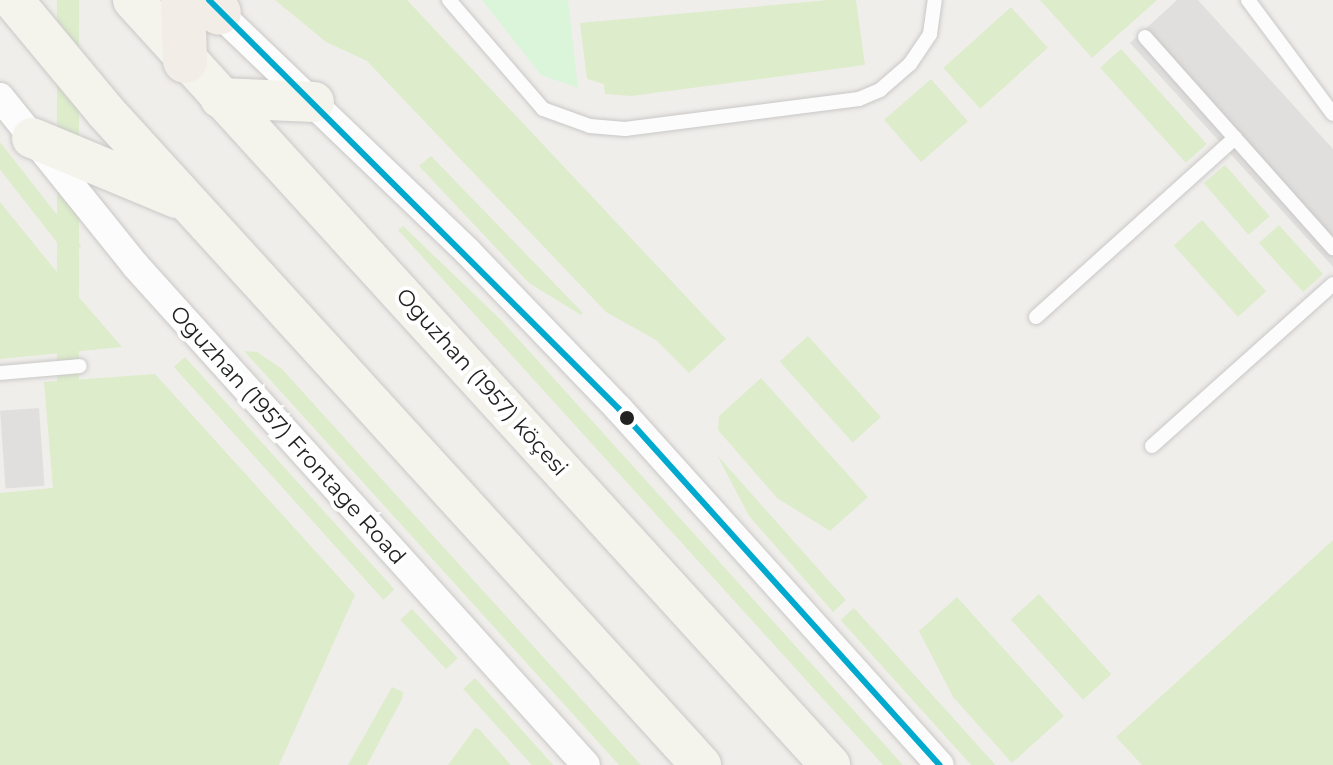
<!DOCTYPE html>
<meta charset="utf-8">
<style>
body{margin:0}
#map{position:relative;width:1333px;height:765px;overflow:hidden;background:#f0eeeb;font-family:Montserrat,sans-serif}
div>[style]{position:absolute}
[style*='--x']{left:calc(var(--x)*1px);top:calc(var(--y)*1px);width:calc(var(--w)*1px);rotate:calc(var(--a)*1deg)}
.grass>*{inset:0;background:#ddeccb;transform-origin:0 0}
.park>*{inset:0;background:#daf5da}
.parking>*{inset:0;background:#e0dfde;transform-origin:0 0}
.roads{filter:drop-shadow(0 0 2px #c9c8c7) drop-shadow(0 0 2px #c9c8c7)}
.lane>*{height:14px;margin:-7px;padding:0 7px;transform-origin:7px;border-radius:7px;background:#fdfcfc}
.street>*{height:28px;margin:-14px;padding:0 14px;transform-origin:14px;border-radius:14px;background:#fdfcfc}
.secondary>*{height:40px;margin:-20px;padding:0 20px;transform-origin:20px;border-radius:20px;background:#f4f4ed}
.primary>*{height:44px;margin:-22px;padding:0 22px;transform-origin:22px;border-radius:22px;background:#f3ede7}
.bus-1>*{height:6px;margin:-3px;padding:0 3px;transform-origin:3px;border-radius:3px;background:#00a9ce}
.dots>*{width:22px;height:22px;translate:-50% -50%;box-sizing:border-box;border:4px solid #fff;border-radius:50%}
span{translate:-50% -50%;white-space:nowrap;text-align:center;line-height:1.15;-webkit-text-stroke:8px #fff;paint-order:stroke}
.street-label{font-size:22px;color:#222}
</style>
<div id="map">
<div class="grass">
<div style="left:57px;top:0;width:22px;height:1031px"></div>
<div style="clip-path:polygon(275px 0,407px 0,726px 339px,689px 373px,656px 340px,606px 312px,367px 61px,326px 42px)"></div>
<div style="clip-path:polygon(828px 0,856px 0,865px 65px,631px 96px,605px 94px,604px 84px,587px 79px,580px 23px)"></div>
<div style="clip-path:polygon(1040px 0,1157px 0,1092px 58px)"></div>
<div style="left:1011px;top:7px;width:55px;height:91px;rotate:48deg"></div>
<div style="left:1121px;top:49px;width:128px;height:28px;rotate:48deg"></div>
<div style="left:931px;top:79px;width:56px;height:62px;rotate:49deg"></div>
<div style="left:0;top:142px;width:132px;height:17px;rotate:52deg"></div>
<div style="clip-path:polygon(431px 156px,583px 313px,581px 315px,529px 283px,419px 166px)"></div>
<div style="left:1225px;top:165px;width:68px;height:28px;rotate:49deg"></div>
<div style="clip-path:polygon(0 202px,52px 266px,122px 347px,0 359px)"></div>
<div style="left:1202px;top:220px;width:96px;height:38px;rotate:48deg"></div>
<div style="left:1279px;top:225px;width:66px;height:27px;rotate:48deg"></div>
<div style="clip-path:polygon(403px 226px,501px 320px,903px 765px,883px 765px,398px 230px)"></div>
<div style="left:808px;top:336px;width:109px;height:38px;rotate:48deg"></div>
<div style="clip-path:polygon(244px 351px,257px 352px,282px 369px,641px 765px,619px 765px)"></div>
<div style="left:185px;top:357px;width:313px;height:15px;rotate:48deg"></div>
<div style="clip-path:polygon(155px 374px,355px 595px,279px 765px,0 765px,0 493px,53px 488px,44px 382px)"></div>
<div style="clip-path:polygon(761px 378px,868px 497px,830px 531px,777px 498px,718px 430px,719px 416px)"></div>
<div style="clip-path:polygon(717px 455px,846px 600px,833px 612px,749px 516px)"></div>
<div style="clip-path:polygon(1333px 540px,1333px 765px,1142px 765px,1116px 737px)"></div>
<div style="left:1039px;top:594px;width:108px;height:38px;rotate:48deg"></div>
<div style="clip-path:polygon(957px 597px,1064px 716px,1012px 763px,953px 697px,919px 631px)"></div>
<div style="left:854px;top:608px;width:211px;height:18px;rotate:48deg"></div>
<div style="left:412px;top:609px;width:67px;height:16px;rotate:47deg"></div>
<div style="left:475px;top:678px;width:117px;height:16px;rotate:48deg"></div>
<div style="clip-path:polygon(392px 687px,403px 692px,402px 699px,367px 765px,348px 765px)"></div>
<div style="clip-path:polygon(475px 728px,479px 729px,511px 765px,448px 765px)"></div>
</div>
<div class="park">
<div style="clip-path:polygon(482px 0,568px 0,578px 88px,541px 75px)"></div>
</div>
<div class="parking">
<div style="clip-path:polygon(1177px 0,1198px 0,1333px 149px,1333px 267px,1130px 43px)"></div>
<div style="left:39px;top:408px;width:78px;height:39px;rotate:86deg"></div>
</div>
<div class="roads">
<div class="lane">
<div style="--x:449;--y:0;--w:144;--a:49.2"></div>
<div style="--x:543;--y:109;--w:50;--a:19.9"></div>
<div style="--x:590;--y:126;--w:35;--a:5"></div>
<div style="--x:625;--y:129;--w:236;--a:-7.3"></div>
<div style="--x:859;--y:99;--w:23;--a:-23"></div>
<div style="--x:880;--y:90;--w:40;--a:-41"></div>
<div style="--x:910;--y:64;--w:36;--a:-56"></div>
<div style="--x:930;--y:34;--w:34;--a:-82"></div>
<div style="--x:1248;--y:0;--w:142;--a:53.3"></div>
<div style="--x:1145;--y:37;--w:283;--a:48.3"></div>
<div style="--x:1036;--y:317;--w:268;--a:-42"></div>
<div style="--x:0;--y:373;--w:80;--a:-5"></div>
<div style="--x:1152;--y:446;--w:243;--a:-41.8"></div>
</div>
<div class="street">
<div style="--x:219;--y:13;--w:344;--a:43.8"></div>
<div style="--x:467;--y:251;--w:219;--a:46.1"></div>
<div style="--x:619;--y:409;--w:479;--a:48"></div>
<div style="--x:0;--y:97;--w:216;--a:51.2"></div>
<div style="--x:135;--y:265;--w:673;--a:47.95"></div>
</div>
<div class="secondary">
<div style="--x:13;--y:0;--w:144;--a:50.3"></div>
<div style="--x:105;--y:111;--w:885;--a:47.66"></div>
<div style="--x:133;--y:0;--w:1035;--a:47.66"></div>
<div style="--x:220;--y:98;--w:94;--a:2.4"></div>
<div style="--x:32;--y:138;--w:156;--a:22.6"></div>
</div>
<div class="primary">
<div style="--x:183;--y:0;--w:61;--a:88.1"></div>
<div style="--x:209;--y:0;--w:16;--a:52"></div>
</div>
</div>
<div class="bus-1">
<div style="--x:209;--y:0;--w:579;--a:44.93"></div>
<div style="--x:619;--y:409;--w:479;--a:48"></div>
</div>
<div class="dots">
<div style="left:627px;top:418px;background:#222"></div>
</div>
<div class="street-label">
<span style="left:482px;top:382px;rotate:48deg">Oguzhan (1957) köçesi</span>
<span style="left:288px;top:435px;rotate:48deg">Oguzhan (1957) Frontage Road</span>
</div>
</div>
